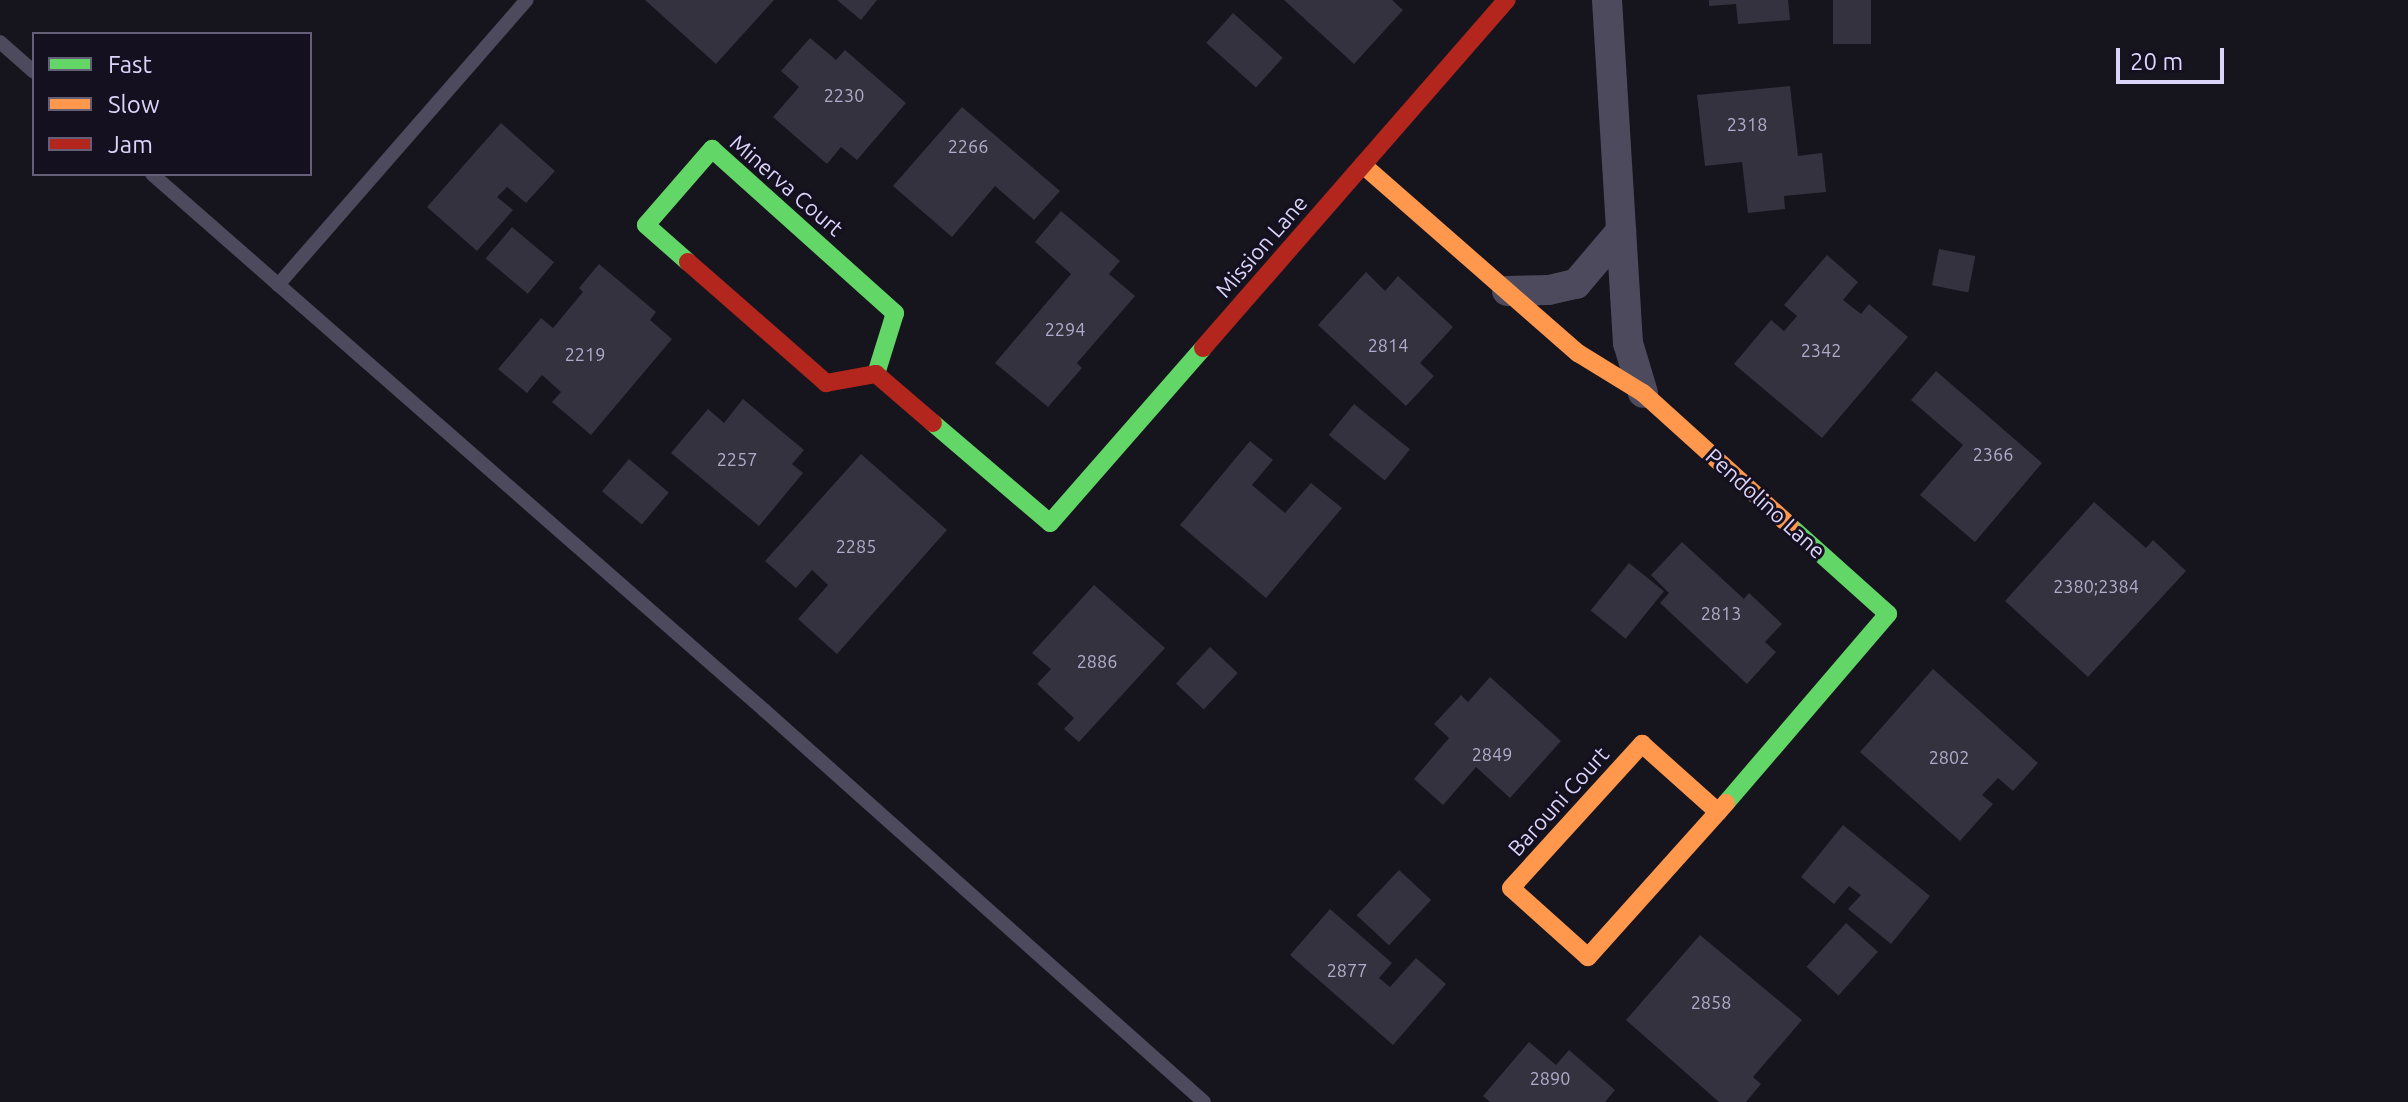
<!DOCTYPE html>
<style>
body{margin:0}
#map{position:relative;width:2408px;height:1102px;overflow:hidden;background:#16141c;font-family:Ubuntu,sans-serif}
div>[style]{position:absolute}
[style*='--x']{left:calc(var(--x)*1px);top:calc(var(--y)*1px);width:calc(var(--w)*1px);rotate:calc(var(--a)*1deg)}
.building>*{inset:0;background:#34323e;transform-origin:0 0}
.lane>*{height:14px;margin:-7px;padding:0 7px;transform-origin:7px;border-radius:7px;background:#4c4a5c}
.street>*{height:30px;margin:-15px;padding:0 15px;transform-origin:15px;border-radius:15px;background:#4c4a5c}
.fast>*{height:18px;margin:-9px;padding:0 9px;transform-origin:9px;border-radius:9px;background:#63d668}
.slow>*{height:18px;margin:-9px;padding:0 9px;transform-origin:9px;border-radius:9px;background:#ff974d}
.jam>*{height:18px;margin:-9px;padding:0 9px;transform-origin:9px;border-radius:9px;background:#b3261e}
span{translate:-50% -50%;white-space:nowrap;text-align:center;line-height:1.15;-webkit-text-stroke:6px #141020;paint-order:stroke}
.number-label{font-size:18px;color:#b1accb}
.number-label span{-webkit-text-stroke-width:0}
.street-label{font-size:22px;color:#dbd5fa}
.legend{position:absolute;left:32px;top:32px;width:280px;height:144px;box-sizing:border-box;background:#141020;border:2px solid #645f77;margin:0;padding:10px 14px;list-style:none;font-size:24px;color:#dbd5fa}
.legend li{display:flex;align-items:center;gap:16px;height:40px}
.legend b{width:40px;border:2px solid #645f77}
.scale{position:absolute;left:2116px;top:48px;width:108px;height:36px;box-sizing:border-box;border:4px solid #dbd5fa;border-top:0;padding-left:10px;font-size:24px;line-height:28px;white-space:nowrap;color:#dbd5fa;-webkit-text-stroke:6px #141020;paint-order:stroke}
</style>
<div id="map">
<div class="building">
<div style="clip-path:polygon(645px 0,774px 0,716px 64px)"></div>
<div style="clip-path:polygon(837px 0,877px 0,861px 20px)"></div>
<div style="clip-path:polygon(1284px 0,1392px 0,1403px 10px,1354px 64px)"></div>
<div style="clip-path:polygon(1709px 0,1788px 0,1790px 20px,1738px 24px,1736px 4px,1709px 6px)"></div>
<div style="left:1833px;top:0;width:38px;height:44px"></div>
<div style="left:1233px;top:13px;width:67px;height:40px;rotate:42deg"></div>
<div style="clip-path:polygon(810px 38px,836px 60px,845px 50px,906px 103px,857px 160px,841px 147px,827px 164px,773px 117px,799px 87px,781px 71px)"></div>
<div style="clip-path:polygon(1790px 86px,1798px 156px,1822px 153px,1826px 192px,1784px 196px,1785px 209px,1748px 213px,1742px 162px,1705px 166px,1697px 95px)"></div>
<div style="clip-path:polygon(962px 107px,1060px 191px,1034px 220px,995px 186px,952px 237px,893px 186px)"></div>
<div style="clip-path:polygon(501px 123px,555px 171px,526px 203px,507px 187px,497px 197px,513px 210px,477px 251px,427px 207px)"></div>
<div style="clip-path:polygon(1061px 211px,1120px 261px,1109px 274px,1135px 296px,1077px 363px,1082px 368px,1048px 407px,995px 363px,1071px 274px,1035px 242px)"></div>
<div style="left:512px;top:227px;width:55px;height:41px;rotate:40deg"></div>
<div style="left:1939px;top:249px;width:37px;height:37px;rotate:11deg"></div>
<div style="clip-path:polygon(1827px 255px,1858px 282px,1843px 300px,1861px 314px,1869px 304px,1908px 337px,1822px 438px,1734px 364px,1771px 320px,1784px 331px,1797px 316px,1784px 305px)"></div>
<div style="clip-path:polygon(599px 264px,656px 312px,650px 320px,672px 339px,591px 435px,552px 402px,561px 392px,542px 375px,527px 393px,498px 369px,541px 318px,553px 328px,583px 292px,579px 288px)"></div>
<div style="clip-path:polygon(1366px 272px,1385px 291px,1398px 276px,1453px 327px,1420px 363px,1434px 376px,1406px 406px,1318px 325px)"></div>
<div style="clip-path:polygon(1936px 371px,2042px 463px,1975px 542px,1920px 495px,1963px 445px,1911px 400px)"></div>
<div style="clip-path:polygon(743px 399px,804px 450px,792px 464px,803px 473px,759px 526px,671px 453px,708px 409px,724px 423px)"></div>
<div style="left:1354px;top:404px;width:72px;height:40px;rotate:39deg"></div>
<div style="clip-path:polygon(1250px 441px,1273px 460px,1252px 485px,1285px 513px,1311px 483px,1342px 508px,1266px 598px,1180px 525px)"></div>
<div style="clip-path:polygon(861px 454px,947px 530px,837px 654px,798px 619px,828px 585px,812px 570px,796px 588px,765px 561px)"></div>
<div style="left:629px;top:459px;width:52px;height:42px;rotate:40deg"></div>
<div style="clip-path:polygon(2094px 502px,2146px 548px,2153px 540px,2186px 571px,2088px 677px,2005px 601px)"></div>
<div style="clip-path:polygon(1682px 542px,1744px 599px,1749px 593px,1782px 624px,1765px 642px,1776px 652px,1747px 684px,1660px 603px,1669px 593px,1651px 575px)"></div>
<div style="left:1629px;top:563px;width:45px;height:61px;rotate:39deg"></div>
<div style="clip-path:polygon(1094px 585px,1165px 648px,1079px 742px,1064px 729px,1074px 718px,1037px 684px,1051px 669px,1032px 653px)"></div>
<div style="left:1210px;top:647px;width:38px;height:50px;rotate:43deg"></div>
<div style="clip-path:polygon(1933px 669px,2038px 763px,2013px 791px,1998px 778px,1982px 795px,1993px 804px,1960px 841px,1860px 752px)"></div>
<div style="clip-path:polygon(1490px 677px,1561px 741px,1510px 798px,1476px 767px,1443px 805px,1414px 779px,1449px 738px,1434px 724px,1461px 695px,1468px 702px)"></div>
<div style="clip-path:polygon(1843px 825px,1930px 896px,1891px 944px,1848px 909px,1861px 895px,1849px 886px,1834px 904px,1801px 877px)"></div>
<div style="left:1399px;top:870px;width:44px;height:62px;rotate:43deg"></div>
<div style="clip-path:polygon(1330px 909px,1392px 963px,1379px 978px,1390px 987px,1416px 958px,1446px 984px,1393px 1045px,1290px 955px)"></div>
<div style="left:1846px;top:923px;width:43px;height:59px;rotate:42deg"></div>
<div style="clip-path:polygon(1700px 935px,1802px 1020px,1753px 1077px,1761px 1084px,1746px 1102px,1719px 1102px,1626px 1020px)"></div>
<div style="clip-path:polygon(1529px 1042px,1556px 1065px,1569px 1050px,1615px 1090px,1605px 1102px,1490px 1102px,1483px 1096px)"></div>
</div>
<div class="lane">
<div style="--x:0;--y:42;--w:45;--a:41.4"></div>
<div style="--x:152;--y:174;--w:814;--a:41.21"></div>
<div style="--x:764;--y:710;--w:589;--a:41.7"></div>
<div style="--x:278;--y:285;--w:378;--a:-48.9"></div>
</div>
<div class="street">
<div style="--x:1607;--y:0;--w:344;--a:86.5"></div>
<div style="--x:1628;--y:343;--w:52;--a:73.3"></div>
<div style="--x:1507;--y:291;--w:42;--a:-1.4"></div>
<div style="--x:1549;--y:290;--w:28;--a:-13"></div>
<div style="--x:1576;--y:284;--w:70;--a:-49.7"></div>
</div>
<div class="fast">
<div style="--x:688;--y:262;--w:56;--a:-138.6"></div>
<div style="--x:646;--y:225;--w:101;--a:-49"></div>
<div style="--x:712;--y:149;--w:246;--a:41.9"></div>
<div style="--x:895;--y:313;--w:64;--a:107.3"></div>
<div style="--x:933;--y:423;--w:154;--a:40.5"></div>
<div style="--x:1050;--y:523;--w:232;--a:-48.8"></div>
<div style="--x:1726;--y:803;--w:249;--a:-49.4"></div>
<div style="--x:1888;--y:614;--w:132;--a:-138.1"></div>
</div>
<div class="slow">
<div style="--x:1363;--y:165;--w:286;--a:41.2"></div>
<div style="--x:1578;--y:353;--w:76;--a:31.6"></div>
<div style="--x:1643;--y:393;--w:198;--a:42.1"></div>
<div style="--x:1718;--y:812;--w:195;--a:131.9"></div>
<div style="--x:1588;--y:957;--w:103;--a:-138.1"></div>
<div style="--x:1511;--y:888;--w:195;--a:-47.7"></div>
<div style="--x:1642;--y:744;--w:102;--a:41.8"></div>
<div style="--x:1718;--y:812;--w:12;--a:-48"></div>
</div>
<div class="jam">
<div style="--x:688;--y:262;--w:184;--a:41.2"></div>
<div style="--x:826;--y:383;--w:51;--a:-10.2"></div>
<div style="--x:876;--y:374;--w:75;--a:40.7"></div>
<div style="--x:1203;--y:348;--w:462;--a:-48.9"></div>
</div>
<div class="number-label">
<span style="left:844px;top:95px">2230</span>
<span style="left:1747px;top:124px">2318</span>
<span style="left:968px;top:146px">2266</span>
<span style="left:1065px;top:329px">2294</span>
<span style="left:1388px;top:345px">2814</span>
<span style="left:1821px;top:350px">2342</span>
<span style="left:585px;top:354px">2219</span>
<span style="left:1993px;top:454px">2366</span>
<span style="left:737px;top:459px">2257</span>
<span style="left:856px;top:546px">2285</span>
<span style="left:2096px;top:586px">2380;2384</span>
<span style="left:1721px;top:613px">2813</span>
<span style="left:1097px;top:661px">2886</span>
<span style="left:1492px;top:754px">2849</span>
<span style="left:1949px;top:757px">2802</span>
<span style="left:1347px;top:970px">2877</span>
<span style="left:1711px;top:1002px">2858</span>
<span style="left:1550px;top:1078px">2890</span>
</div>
<div class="street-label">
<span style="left:787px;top:185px;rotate:41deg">Minerva Court</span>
<span style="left:1261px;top:246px;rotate:-49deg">Mission Lane</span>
<span style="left:1766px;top:503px;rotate:42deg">Pendolino Lane</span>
<span style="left:1558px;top:801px;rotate:-48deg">Barouni Court</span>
</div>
<ul class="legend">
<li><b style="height:10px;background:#63d668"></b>Fast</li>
<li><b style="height:10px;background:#ff974d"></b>Slow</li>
<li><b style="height:10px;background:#b3261e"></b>Jam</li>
</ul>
<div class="scale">20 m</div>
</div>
